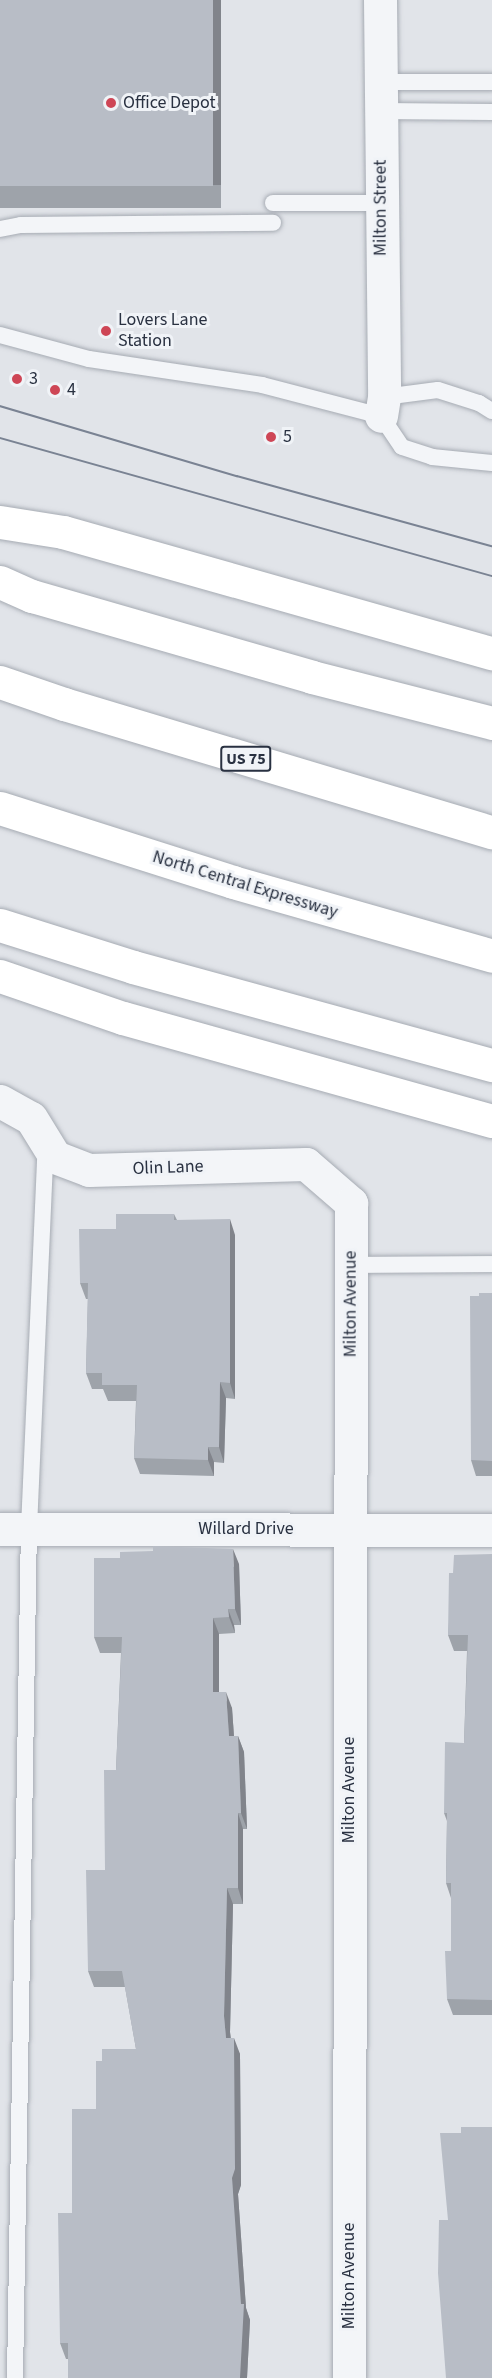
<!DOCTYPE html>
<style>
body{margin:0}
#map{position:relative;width:492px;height:2378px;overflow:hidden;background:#e1e4e9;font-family:"Source Sans 3",sans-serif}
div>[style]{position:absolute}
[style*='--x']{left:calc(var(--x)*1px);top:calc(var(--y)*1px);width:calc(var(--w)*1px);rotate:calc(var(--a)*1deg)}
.roads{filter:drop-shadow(0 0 2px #a6abb3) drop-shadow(0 0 2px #a6abb3)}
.service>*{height:16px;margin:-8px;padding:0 8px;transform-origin:8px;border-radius:8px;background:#f3f5f8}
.minor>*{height:33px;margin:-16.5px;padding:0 16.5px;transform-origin:16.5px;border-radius:16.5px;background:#f3f5f8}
.secondary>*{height:33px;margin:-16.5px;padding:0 16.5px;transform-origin:16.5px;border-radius:16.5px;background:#fff}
.motorway>*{height:33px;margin:-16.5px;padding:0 16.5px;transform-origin:16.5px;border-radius:16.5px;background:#fff}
.tram>*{height:1.5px;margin:-0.75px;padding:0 0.75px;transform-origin:0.75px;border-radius:0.75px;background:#7a8393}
.wall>*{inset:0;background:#9ea3aa;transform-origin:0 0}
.shaded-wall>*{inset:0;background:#81848b;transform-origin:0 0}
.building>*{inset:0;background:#b8bdc6;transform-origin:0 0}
.dots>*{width:16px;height:16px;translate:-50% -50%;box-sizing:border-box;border:3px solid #f0f3f7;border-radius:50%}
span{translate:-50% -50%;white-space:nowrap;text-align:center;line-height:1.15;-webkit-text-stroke:6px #f0f3f7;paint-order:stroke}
.shield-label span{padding:2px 4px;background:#f0f3f7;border:2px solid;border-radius:4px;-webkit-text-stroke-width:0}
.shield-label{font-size:16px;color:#293141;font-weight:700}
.poi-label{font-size:18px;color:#293141}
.left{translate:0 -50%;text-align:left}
.street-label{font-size:18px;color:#293141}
</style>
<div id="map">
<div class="roads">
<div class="service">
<div style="--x:381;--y:82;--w:111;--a:0"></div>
<div style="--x:381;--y:111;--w:111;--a:0.5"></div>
<div style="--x:273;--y:203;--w:108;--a:0"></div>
<div style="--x:0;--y:229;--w:21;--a:-11"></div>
<div style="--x:21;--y:225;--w:252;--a:-0.5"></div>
<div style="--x:0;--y:335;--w:92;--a:15.1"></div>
<div style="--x:89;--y:359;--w:175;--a:8.5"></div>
<div style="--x:262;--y:385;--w:123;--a:14.6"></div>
<div style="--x:381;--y:416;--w:37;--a:56"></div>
<div style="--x:402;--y:447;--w:32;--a:18"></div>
<div style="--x:432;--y:457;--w:60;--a:5.7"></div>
<div style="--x:384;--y:397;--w:54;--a:-7.4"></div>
<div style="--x:438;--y:390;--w:43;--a:17.6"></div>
<div style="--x:479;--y:403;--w:15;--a:32"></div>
<div style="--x:351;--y:1265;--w:141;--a:-0.4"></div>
<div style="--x:15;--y:2378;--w:850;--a:-89.06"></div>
<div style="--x:29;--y:1528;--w:382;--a:-87.5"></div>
</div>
<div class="minor">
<div style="--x:380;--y:0;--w:397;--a:89.4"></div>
<div style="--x:384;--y:397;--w:19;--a:99"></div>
<div style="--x:0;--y:1101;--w:35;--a:29"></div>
<div style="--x:31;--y:1118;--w:46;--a:58.4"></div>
<div style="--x:55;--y:1157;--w:36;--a:21"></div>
<div style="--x:89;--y:1170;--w:217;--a:-1.6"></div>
<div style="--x:306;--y:1164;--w:60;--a:40.9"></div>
<div style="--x:351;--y:1203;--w:1175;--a:90.1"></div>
<div style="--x:0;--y:1529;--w:492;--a:0.1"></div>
</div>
<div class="secondary">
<div style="--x:0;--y:522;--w:64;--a:9"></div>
<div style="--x:63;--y:532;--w:446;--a:15.8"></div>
<div style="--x:0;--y:976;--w:130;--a:18.9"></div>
<div style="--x:123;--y:1018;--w:383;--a:15.6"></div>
</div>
<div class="motorway">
<div style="--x:0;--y:582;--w:35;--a:24"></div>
<div style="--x:32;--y:596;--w:291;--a:16.1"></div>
<div style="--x:312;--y:677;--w:186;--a:14.3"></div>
<div style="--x:0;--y:682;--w:68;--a:19"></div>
<div style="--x:64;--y:704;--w:447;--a:16.7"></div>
<div style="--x:0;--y:808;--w:244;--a:17.6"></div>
<div style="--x:233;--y:882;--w:269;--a:15.9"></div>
<div style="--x:0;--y:925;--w:139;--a:17.5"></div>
<div style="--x:133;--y:967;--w:372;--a:15.3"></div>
</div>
</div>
<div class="tram">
<div style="--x:0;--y:406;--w:247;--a:16.5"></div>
<div style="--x:237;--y:476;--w:264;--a:15.4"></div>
<div style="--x:0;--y:438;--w:511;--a:15.67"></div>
</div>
<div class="wall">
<div style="left:0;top:0;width:221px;height:208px"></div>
<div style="clip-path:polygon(174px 1214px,177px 1220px,235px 1235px,235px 1399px,226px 1398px,224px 1463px,214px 1462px,214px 1476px,140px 1474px,134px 1458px,136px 1401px,108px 1401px,103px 1389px,92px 1389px,86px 1373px,88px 1299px,86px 1299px,80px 1283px,116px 1229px)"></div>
<div style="clip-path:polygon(492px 1293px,492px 1476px,476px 1476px,471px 1460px)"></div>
<div style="clip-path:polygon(492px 1554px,492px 2015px,453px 2015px,447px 1999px,451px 1951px,451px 1898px,446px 1883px,447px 1821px,444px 1813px,464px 1743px,467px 1651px,454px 1651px,448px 1635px,453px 1573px)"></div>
<div style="clip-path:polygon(239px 1564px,241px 1625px,234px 1625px,235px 1633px,219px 1634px,219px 1692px,232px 1708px,234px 1736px,238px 1736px,244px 1752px,247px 1829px,243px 1829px,243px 1904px,233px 1904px,230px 2032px,231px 2038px,240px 2054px,241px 2185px,238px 2194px,246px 2308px,250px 2320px,247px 2378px,68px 2378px,68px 2359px,66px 2359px,60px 2343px,72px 2213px,96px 2109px,102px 2061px,136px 2049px,125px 1987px,94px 1987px,88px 1971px,105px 1870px,116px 1770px,121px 1653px,100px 1653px,94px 1637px)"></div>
</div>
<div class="shaded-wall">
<div style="left:213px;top:0;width:8px;height:185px"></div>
<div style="clip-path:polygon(230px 1219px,235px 1235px,235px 1399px,230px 1383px)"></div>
<div style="clip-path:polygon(220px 1382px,226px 1398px,224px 1463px,219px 1447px)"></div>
<div style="clip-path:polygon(208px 1447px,214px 1462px,214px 1476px,208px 1460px)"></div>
<div style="clip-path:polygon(233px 1549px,239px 1564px,241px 1625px,235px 1609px)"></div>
<div style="clip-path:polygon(228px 1609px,234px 1625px,235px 1633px,229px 1617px)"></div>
<div style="clip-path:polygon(213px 1618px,219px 1634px,219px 1707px,213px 1692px)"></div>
<div style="clip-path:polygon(226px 1692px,232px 1708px,235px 1752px,229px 1736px)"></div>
<div style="clip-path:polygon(238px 1736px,244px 1752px,247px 1829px,241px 1813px)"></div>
<div style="clip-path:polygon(238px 1813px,243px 1829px,243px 1904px,238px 1888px)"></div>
<div style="clip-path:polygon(227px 1888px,233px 1904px,230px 2032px,232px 2054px,226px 2038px,224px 2016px)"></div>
<div style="clip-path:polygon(234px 2038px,240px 2054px,241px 2185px,238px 2194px,246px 2308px,250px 2320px,247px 2378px,240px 2378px,232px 2178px)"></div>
</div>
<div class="building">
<div style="left:0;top:0;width:213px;height:186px"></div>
<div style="clip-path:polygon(116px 1214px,174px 1214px,174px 1220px,230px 1219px,230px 1383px,220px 1382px,219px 1447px,208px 1447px,208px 1460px,134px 1458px,137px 1385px,102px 1385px,102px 1373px,86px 1373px,88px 1283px,80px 1283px,79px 1229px,116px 1229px)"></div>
<div style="clip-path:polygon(479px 1293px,492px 1293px,492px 1461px,471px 1460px,470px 1296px,479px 1296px)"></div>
<div style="clip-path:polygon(153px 1546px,233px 1549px,235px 1609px,228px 1609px,229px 1617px,213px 1618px,213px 1692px,226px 1692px,229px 1736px,238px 1736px,241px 1813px,238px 1813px,238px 1888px,227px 1888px,224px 2016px,226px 2038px,234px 2038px,235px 2169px,232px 2178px,241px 2304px,244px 2304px,240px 2378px,68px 2378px,68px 2343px,60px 2343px,58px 2213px,72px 2213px,72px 2109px,96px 2109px,96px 2061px,102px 2061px,102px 2049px,136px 2049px,122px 1971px,88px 1971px,86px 1870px,105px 1870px,104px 1770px,116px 1770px,122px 1637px,94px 1637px,94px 1558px,120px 1558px,120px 1552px,153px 1551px)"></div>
<div style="clip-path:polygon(492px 1554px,492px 2000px,447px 1999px,445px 1951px,451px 1951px,451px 1883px,446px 1883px,447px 1813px,444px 1813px,445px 1742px,464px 1743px,468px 1635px,448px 1635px,449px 1573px,453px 1573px,454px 1555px)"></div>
<div style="clip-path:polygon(461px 2127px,492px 2127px,492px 2378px,446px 2378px,438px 2273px,439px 2220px,448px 2220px,440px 2133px,461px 2133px)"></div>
</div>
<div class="dots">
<div style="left:111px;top:103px;background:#ce4656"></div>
<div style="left:106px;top:331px;background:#ce4656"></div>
<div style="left:17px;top:379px;background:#ce4656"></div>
<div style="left:55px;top:390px;background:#ce4656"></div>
<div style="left:271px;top:437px;background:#ce4656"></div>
</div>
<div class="shield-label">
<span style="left:246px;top:759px">US 75</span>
</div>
<div class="poi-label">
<span class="left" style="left:123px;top:103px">Office Depot</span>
<span class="left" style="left:118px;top:331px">Lovers Lane<br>Station</span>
<span class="left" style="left:29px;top:379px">3</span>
<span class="left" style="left:67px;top:390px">4</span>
<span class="left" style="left:283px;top:437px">5</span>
</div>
<div class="street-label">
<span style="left:381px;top:208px;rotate:-90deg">Milton Street</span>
<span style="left:245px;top:885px;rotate:17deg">North Central Expressway</span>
<span style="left:168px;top:1168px;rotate:-2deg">Olin Lane</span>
<span style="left:351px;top:1304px;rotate:-90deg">Milton Avenue</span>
<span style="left:246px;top:1529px">Willard Drive</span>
<span style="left:349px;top:1790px;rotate:-90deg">Milton Avenue</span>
<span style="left:349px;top:2276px;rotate:-90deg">Milton Avenue</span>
</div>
</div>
